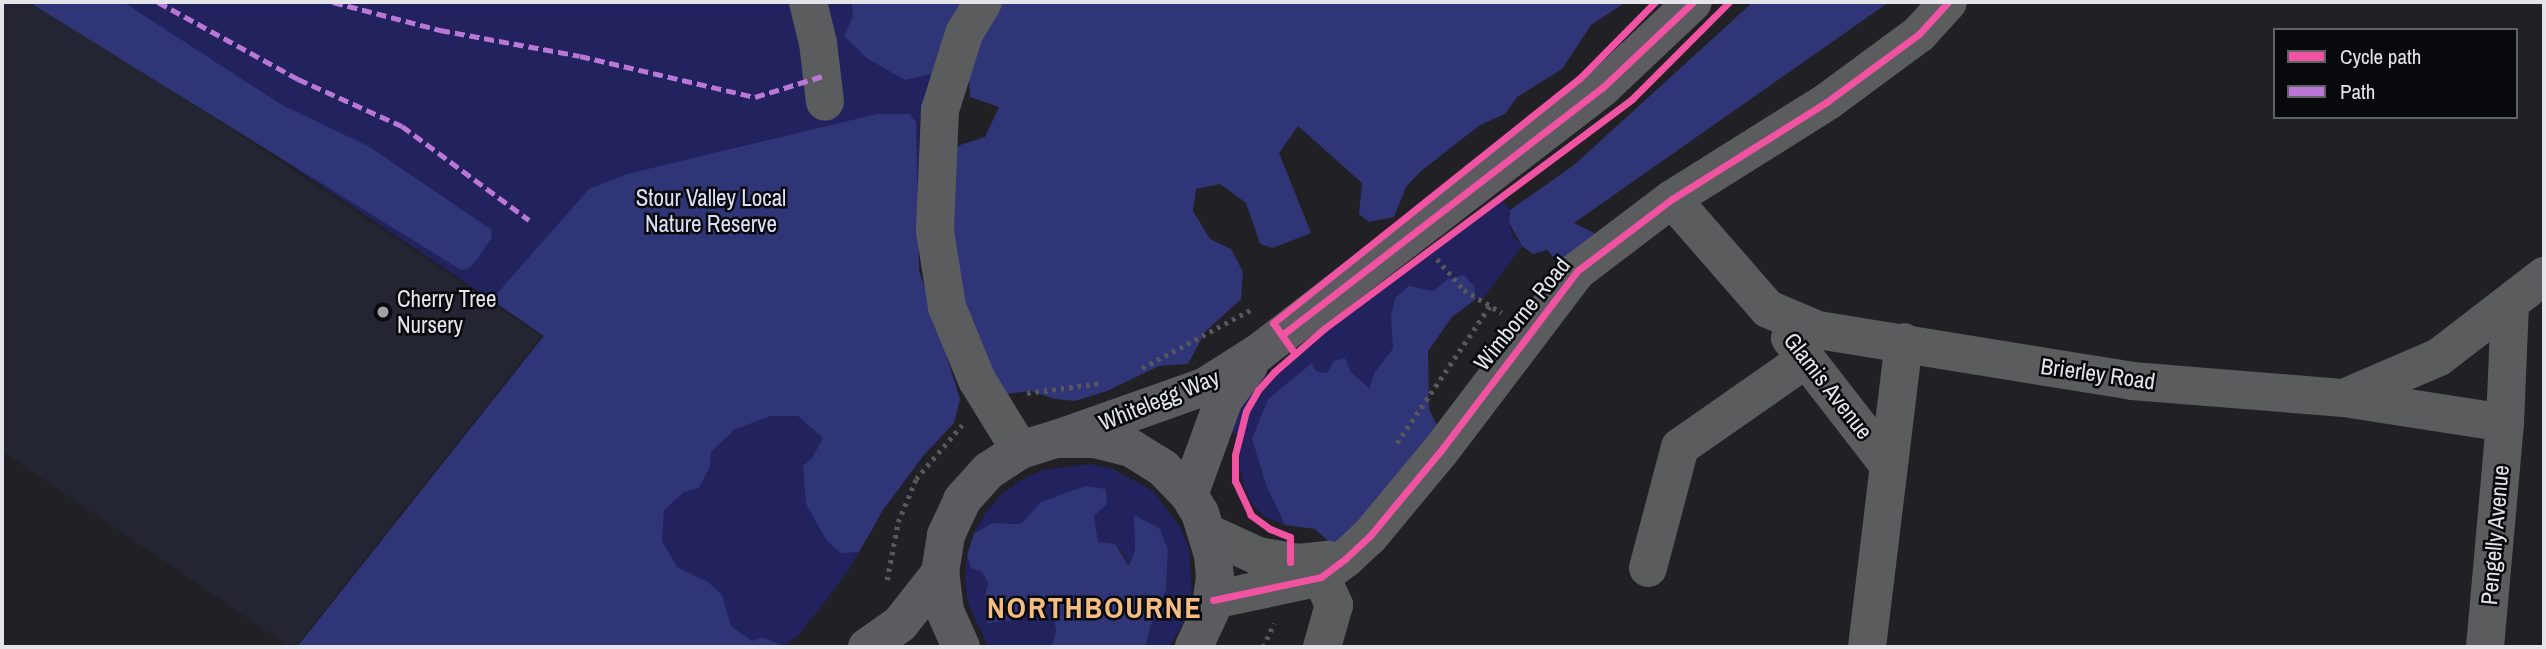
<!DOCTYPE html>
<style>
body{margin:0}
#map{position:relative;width:2546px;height:649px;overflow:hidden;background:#202025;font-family:"Archivo Narrow",sans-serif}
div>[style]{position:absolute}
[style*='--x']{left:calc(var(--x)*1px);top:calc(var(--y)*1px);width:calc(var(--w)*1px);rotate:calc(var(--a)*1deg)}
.built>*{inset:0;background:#232533}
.green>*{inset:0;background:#21225e}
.forest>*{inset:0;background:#303577}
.path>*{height:4.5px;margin-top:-2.25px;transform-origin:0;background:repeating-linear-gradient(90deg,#58585b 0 3.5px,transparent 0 8.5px)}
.minor>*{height:38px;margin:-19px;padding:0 19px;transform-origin:19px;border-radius:19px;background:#5b5c5d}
.major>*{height:38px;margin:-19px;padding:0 19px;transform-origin:19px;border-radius:19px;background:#5c5c60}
.quiet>*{height:5px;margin-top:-2.5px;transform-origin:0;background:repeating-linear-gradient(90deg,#ba77d6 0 10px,transparent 0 15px)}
.cycleway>*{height:7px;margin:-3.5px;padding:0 3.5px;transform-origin:3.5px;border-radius:3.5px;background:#f153a3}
.dots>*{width:19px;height:19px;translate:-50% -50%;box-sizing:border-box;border:4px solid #08090d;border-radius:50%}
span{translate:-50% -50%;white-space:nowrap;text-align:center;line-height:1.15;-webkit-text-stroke:5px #08090d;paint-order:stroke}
.park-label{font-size:23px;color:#dce1f8}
.poi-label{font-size:23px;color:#e3e5eb}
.left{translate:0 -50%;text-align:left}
.street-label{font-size:23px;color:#e3e5eb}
.district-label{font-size:30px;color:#f6bd82;font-weight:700;letter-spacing:2px}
.frame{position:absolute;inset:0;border:4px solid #e3e5eb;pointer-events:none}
.legend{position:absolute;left:2273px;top:28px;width:245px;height:91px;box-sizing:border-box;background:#08090d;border:2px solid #606166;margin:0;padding:9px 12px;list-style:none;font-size:21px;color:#e3e5eb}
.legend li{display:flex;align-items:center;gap:14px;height:35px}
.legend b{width:35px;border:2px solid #606166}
</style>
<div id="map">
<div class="built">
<div style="clip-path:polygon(2px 2px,41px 2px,541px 336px,295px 647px,290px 647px,2px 451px)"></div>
</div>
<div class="green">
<div style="clip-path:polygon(47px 2px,962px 2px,919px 123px,919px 270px,960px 399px,954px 423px,923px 456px,883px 510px,848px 571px,799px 635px,782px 647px,297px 647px,544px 335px)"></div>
<div style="clip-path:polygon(1503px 200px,1510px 210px,1509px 223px,1513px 236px,1522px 246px,1482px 300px,1476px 299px,1474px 286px,1448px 279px,1433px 291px,1375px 372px,1369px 388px,1351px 372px,1345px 358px,1328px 373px,1316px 371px,1312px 364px,1252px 439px,1266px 485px,1285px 525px,1265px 517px,1252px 504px,1244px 487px,1240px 468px,1241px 437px,1228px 430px,1238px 407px,1261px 380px,1298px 351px)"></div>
<div style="clip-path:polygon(1090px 464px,1113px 469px,1153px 491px,1181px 528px,1189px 549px,1192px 595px,1186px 618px,1169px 647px,1145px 647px,1150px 628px,1166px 590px,1168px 549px,1135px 515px,1135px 550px,1130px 567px,1120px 549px,1098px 542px,1094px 516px,1105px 489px,1085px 486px,1041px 502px,1022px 524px,993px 523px,974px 533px,986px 512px,1002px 494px,1021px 480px,1043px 470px)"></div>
<div style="clip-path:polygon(967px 556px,971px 568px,982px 572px,988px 583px,985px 596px,1015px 620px,1041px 600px,1053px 608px,1056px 632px,1051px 647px,988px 647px,968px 603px,965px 580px)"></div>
</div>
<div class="forest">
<div style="clip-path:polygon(29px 2px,123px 2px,282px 105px,368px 146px,492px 230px,491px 239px,476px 261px,468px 269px,461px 270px)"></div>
<div style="clip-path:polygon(852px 2px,1626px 2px,1591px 25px,1562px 69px,1517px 97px,1505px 114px,1480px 125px,1421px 171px,1406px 187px,1394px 217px,1369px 222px,1359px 214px,1362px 183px,1298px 126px,1279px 153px,1311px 233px,1273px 248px,1260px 244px,1246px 203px,1220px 184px,1196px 189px,1193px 211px,1210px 239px,1231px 249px,1243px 272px,1241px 299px,1205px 332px,1188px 364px,1159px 366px,1107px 391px,1075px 401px,1055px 399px,1031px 391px,995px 395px,952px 282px,951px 155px,960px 145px,985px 137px,999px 107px,970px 97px,966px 36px,935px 73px,905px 80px,868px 59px,844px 36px,853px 17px)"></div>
<div style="clip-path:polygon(1753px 2px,1889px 2px,1574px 223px,1596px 234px,1566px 263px,1555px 259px,1547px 250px,1533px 254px,1522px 246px,1509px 223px,1510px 210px,1574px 165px)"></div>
<div style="clip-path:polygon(877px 114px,910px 114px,916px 122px,919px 270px,960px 399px,954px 423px,923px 456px,883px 510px,859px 552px,841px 553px,827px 541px,806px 504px,803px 466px,812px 458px,823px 438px,798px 416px,770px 416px,734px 430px,711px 452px,710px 466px,699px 488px,684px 492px,664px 510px,662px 541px,677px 567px,708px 582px,722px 595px,731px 626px,752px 641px,762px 637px,783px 646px,297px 647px,544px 336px,496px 303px,494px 297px,589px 189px,627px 174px)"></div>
<div style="clip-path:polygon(1464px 275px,1474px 286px,1476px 299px,1452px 317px,1428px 351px,1429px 409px,1440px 432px,1335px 547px,1315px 529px,1285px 525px,1266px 485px,1252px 439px,1268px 399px,1312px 363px,1316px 371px,1327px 373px,1334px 361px,1345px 358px,1351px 372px,1369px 388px,1375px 372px,1393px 348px,1391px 316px,1395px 298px,1409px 286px,1433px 291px,1448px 279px)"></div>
<div style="clip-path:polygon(1085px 486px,1106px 489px,1107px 504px,1094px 516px,1098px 542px,1115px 544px,1129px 566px,1135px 550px,1134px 515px,1159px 528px,1168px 549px,1166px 590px,1150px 628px,1145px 647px,1051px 647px,1056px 632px,1053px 609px,1041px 600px,1015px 620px,987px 623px,985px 596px,988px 583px,982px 572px,971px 568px,967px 556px,974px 533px,993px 523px,1021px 524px,1041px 502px)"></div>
</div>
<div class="path">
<div style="--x:1437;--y:259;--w:41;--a:48.9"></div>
<div style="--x:1464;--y:290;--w:44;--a:31.2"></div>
<div style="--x:1142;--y:368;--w:127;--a:-28.2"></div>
<div style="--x:1027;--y:393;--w:75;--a:-7.7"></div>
<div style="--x:1397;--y:443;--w:168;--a:-55.9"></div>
<div style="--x:887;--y:580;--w:59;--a:-79.3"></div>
<div style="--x:898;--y:522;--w:47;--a:-67.3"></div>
<div style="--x:916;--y:479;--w:71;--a:-49.6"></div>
<div style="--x:1263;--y:647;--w:26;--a:-65"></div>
</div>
<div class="minor">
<div style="--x:808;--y:2;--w:42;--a:76.3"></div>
<div style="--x:818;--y:43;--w:59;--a:83.2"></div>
<div style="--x:983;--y:2;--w:37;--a:121"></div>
<div style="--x:964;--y:34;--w:80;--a:107.5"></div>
<div style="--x:940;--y:110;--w:121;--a:92.4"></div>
<div style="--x:935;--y:231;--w:77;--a:81"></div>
<div style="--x:947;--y:307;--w:79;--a:67.7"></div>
<div style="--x:977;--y:380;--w:82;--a:58.4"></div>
<div style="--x:1672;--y:199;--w:146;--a:48.9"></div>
<div style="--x:1768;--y:309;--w:54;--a:22.8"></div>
<div style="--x:1818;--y:330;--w:318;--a:9.2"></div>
<div style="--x:2132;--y:381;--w:213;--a:4.6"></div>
<div style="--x:2344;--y:398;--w:103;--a:-23.3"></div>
<div style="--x:2439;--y:357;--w:133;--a:-37.6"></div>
<div style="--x:1790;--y:338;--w:158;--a:52.2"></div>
<div style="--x:2344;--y:398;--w:163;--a:8.8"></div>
<div style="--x:2505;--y:423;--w:225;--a:95.1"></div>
<div style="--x:2505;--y:423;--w:120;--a:-87.6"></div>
<div style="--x:1208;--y:533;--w:55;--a:24.7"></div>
<div style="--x:1258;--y:556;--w:41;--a:9.9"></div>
<div style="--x:1298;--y:563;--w:31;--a:-6"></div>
<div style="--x:1648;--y:568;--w:125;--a:-75.2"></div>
<div style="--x:1680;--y:447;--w:154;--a:-34.9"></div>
<div style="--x:1321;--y:577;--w:31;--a:65"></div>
<div style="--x:1334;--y:605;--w:44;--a:105.9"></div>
<div style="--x:1213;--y:600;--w:110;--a:-12"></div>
<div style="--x:1321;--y:577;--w:30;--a:-37"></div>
<div style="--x:1345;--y:559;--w:33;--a:-43"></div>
<div style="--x:1369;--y:537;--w:114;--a:-50.3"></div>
<div style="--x:1442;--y:449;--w:223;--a:-52.8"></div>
<div style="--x:1577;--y:271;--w:119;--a:-37.2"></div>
<div style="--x:1672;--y:199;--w:184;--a:-32.1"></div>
<div style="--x:1828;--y:101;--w:113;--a:-36.4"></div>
<div style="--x:1919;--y:34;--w:43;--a:-47.8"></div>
<div style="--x:1867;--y:647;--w:307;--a:-83.1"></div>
</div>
<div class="major">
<div style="--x:1057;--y:439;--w:156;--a:-19.5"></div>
<div style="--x:1204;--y:387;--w:64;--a:-32.2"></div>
<div style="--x:1258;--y:353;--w:434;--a:-37.6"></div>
<div style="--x:1602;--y:88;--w:125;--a:-43.4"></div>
<div style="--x:1189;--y:495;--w:102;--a:-70"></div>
<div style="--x:1224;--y:399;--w:41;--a:-52.9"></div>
<div style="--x:867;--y:647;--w:40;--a:-34.9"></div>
<div style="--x:900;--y:624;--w:65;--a:-51.9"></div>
<div style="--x:961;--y:647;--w:39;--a:-114"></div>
<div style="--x:945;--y:611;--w:38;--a:-97"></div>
<div style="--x:940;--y:573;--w:38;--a:-81"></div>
<div style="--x:946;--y:535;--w:38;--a:-65"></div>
<div style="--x:962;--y:500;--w:39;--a:-48"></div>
<div style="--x:988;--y:471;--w:38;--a:-33"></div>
<div style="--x:1020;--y:450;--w:39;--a:-17"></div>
<div style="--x:1057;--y:439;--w:38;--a:0"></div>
<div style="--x:1095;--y:439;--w:37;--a:14"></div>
<div style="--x:1131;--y:448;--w:38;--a:32"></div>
<div style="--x:1163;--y:468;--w:37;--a:46"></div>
<div style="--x:1189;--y:495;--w:21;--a:59"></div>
<div style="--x:1200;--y:513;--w:44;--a:72.8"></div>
<div style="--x:1213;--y:555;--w:22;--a:85"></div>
<div style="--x:1215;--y:577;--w:35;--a:98"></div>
<div style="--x:1210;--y:612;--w:38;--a:115"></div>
</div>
<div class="quiet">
<div style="--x:158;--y:2;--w:160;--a:28.8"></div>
<div style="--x:298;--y:79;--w:114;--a:24.3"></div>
<div style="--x:402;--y:126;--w:158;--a:36.5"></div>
<div style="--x:333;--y:2;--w:111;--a:14.7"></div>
<div style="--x:440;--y:30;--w:142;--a:10.5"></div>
<div style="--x:580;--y:56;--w:180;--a:13.2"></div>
<div style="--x:755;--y:97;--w:71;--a:-17.2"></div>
</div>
<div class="cycleway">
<div style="--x:1282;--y:335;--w:404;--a:-37.7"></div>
<div style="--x:1602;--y:88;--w:125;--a:-43.4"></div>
<div style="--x:1295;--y:354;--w:38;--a:-125"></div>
<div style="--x:1273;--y:323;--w:391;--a:-38.6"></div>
<div style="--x:1579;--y:79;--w:108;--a:-45.4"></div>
<div style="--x:1290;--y:562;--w:25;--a:-90"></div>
<div style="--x:1290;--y:537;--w:22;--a:-158"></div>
<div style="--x:1270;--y:529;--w:24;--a:-144"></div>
<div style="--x:1251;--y:515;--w:38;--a:-115"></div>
<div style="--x:1235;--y:481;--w:26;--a:-90"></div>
<div style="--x:1235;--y:455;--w:45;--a:-76"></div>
<div style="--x:1246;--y:411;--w:24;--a:-60"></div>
<div style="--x:1258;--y:390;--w:24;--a:-48"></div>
<div style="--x:1274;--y:372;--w:67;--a:-40.8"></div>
<div style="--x:1325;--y:328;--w:383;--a:-36.7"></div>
<div style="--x:1632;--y:99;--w:137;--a:-45"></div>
<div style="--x:1213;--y:600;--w:110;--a:-12"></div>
<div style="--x:1321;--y:577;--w:30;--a:-37"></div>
<div style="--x:1345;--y:559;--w:33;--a:-43"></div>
<div style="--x:1369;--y:537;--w:114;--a:-50.3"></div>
<div style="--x:1442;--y:449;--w:223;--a:-52.8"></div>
<div style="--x:1577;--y:271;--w:119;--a:-37.2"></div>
<div style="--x:1672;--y:199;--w:184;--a:-32.1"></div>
<div style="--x:1828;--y:101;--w:113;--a:-36.4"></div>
<div style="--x:1919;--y:34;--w:43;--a:-47.8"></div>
</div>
<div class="dots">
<div style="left:383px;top:312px;background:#9fa0a6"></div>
</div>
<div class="park-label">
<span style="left:711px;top:211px">Stour Valley Local<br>Nature Reserve</span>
</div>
<div class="poi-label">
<span class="left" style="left:397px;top:312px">Cherry Tree<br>Nursery</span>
</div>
<div class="street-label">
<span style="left:1522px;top:314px;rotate:-51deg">Wimborne Road</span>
<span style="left:2098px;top:374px;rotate:8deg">Brierley Road</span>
<span style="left:1828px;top:386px;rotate:52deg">Glamis Avenue</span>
<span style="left:1159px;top:400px;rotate:-22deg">Whitelegg Way</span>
<span style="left:2495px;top:535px;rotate:-85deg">Pengelly Avenue</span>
</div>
<div class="district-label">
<span style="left:1095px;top:607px">NORTHBOURNE</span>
</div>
<div class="frame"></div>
<ul class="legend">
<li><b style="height:9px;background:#f153a3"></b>Cycle path</li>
<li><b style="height:9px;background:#ba77d6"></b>Path</li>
</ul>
</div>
